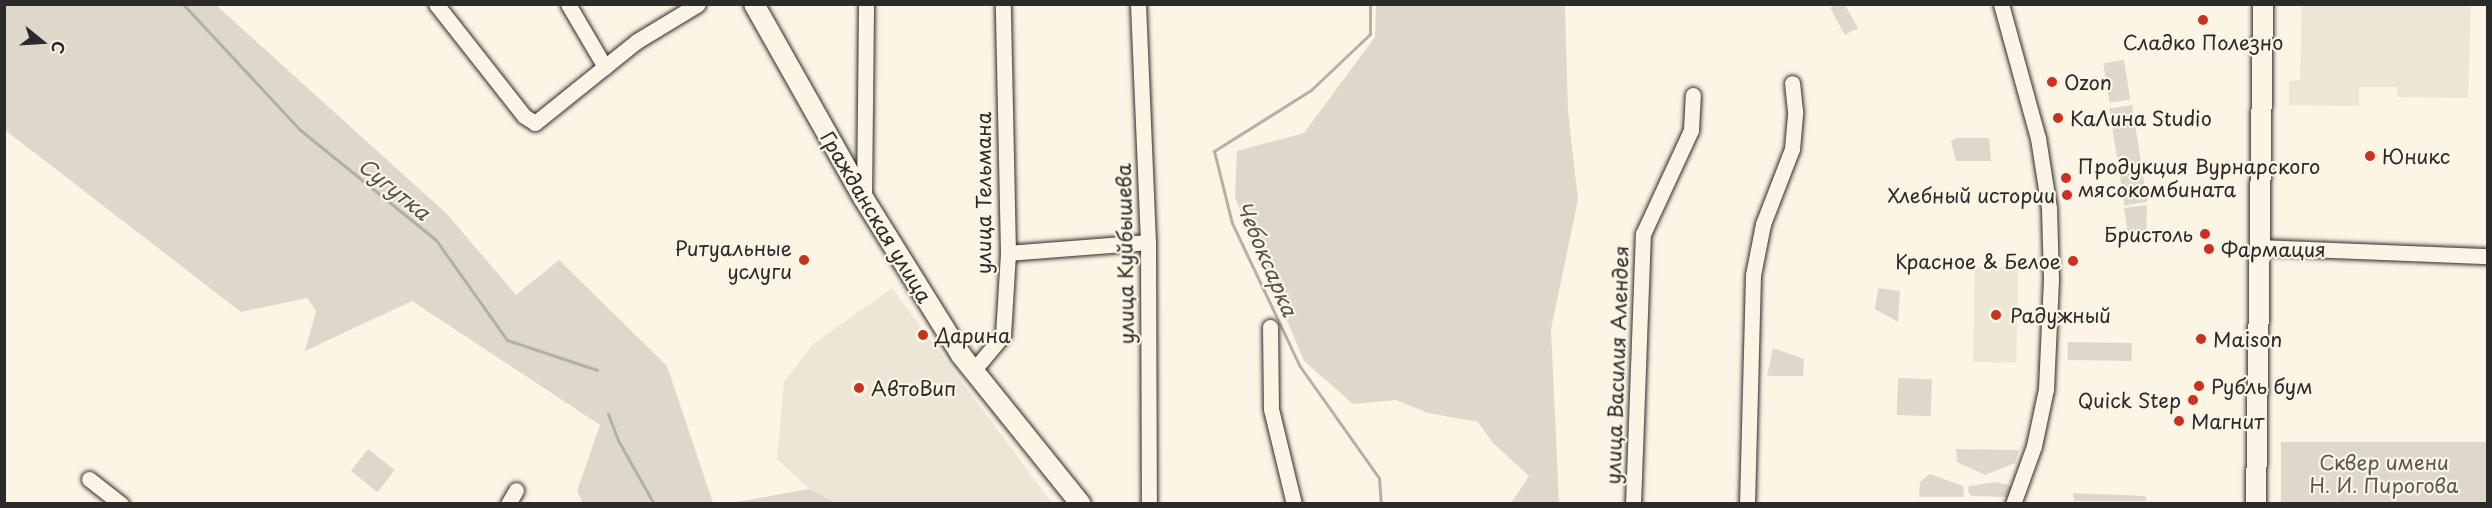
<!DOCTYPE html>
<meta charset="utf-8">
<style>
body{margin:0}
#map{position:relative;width:2492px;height:508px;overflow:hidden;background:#fcf5e5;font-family:"Playpen Sans",sans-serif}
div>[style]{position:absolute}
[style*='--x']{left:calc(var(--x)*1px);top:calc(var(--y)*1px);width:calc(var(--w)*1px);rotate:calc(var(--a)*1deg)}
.built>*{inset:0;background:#ece6d7;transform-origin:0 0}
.green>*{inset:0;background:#ded8ca;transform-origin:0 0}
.stream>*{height:3px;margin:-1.5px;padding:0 1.5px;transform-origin:1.5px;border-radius:1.5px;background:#b4b0a5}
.roads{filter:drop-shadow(0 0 2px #2b2b2b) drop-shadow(0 0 2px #2b2b2b)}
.minor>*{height:15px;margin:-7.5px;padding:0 7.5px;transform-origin:7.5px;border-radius:7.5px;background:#fcf5e5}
.major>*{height:20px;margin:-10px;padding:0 10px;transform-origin:10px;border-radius:10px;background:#fcf5e5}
.dots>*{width:16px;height:16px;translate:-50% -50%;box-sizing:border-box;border:3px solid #fcf5e5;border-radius:50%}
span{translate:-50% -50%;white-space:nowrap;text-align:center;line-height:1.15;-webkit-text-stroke:4.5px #fcf5e5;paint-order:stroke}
.poi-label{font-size:20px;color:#2b2b2b}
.left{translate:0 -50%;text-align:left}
.right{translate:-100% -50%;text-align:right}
.street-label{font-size:20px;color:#2b2b2b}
.park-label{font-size:20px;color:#585653}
.water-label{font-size:21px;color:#545350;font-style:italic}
.frame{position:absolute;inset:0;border:6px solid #2b2b2b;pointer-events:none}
.north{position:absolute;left:12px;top:12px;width:60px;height:60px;-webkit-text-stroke:4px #fcf5e5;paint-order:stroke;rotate:108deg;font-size:16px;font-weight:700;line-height:24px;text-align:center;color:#2b2b2b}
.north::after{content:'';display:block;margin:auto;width:21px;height:27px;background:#2b2b2b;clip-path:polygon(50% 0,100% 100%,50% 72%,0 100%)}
</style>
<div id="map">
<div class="built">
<div style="clip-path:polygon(2302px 5px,2471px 5px,2468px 98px,2397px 97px,2397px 87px,2359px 87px,2359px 106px,2289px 105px,2289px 81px,2300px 80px)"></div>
<div style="left:1975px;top:267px;width:43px;height:95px;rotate:1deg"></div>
<div style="clip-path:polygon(892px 288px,1052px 503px,836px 503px,809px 489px,777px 459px,784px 382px,813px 344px)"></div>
</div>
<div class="green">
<div style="clip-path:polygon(1837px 4px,1845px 5px,1858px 28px,1845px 35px,1830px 8px)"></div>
<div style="clip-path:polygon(4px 5px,216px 5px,447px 214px,516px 295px,559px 260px,667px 366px,713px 503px,583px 503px,577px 491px,600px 425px,412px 301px,305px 351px,316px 311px,307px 298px,241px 312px,5px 130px)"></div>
<div style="clip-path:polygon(1376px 5px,1565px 5px,1568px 111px,1578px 200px,1551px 329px,1559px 503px,1511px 503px,1529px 476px,1493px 443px,1478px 422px,1428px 413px,1396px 400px,1353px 404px,1304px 361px,1235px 197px,1237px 151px,1304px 133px,1375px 37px)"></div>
<div style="left:2124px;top:60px;width:40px;height:21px;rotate:81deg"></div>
<div style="left:2132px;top:105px;width:98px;height:23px;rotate:81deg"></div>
<div style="clip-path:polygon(1956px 138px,1989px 138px,1991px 161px,1956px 161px,1951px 141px)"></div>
<div style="clip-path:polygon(2147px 205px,2146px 236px,2136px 231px,2128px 236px,2124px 208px)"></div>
<div style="clip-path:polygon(1878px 288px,1900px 291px,1898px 322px,1875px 309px)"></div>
<div style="left:2068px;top:342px;width:64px;height:18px;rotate:1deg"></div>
<div style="clip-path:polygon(1773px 348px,1804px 359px,1803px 376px,1767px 376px)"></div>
<div style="left:1898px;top:378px;width:34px;height:37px;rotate:2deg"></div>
<div style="left:2281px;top:442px;width:206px;height:61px"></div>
<div style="left:368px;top:449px;width:34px;height:28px;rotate:38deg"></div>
<div style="clip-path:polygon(1956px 449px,2019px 450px,2015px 463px,1985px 475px,1957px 462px)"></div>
<div style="clip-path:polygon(1930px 474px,1963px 486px,1964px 497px,1919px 497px,1920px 482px)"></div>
<div style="clip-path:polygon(1995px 482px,2013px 486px,2008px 497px,1971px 496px,1968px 491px,1969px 486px)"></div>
<div style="clip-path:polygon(809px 489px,836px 503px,731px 503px)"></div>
<div style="clip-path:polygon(2073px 493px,2145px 496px,2147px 501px,2074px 501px)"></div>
</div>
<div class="stream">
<div style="--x:183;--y:4;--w:171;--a:47.1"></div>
<div style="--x:299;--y:129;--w:176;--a:39"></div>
<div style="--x:436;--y:240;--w:123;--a:54.6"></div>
<div style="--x:507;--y:340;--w:95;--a:18.4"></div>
<div style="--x:1370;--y:4;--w:30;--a:90"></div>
<div style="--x:1370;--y:34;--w:81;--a:136.5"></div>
<div style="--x:1311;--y:90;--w:115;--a:147.8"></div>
<div style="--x:1214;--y:151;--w:74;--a:76"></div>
<div style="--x:1232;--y:223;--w:157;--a:64.7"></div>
<div style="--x:1299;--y:365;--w:138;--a:54.7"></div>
<div style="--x:1379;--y:478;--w:26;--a:86"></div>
<div style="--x:608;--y:414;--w:30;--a:69"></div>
<div style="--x:619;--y:442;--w:71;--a:60.6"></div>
</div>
<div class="roads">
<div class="minor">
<div style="--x:436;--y:4;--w:142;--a:51.8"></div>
<div style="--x:524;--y:116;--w:13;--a:32"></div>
<div style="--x:535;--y:123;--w:131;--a:-38.8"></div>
<div style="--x:637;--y:41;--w:71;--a:-31.2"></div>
<div style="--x:568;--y:4;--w:73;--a:59.6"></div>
<div style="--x:1138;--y:4;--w:238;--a:87.6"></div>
<div style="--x:1148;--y:242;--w:262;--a:89.8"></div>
<div style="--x:2001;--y:4;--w:139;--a:74.6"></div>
<div style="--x:2038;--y:138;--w:71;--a:81.1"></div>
<div style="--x:2049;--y:208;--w:71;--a:88.4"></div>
<div style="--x:2051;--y:279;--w:110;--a:92.6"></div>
<div style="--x:2046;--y:389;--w:58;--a:101.9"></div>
<div style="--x:2034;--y:446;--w:62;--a:109.9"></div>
<div style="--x:864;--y:199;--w:195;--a:-89.4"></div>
<div style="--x:2259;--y:247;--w:229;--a:2.3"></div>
<div style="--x:1008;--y:253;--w:140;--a:-4.5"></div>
<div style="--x:1270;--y:327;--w:82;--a:89.3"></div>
<div style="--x:1271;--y:409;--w:98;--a:76.4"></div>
<div style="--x:973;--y:371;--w:47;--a:-50.2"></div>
<div style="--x:1003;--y:335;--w:82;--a:-86.5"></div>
<div style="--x:1008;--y:253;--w:249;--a:-91.2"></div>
<div style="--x:89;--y:479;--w:41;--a:38"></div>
<div style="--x:508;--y:504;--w:16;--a:-60"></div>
<div style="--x:1633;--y:504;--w:270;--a:-87.9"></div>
<div style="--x:1643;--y:234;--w:115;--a:-65.2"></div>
<div style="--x:1691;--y:130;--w:35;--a:-87"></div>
<div style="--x:1747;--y:504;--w:229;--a:-88.5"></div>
<div style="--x:1753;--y:275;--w:52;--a:-78.9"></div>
<div style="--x:1763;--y:224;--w:80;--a:-68.9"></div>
<div style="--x:1792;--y:149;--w:38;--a:-85"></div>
<div style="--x:1795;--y:111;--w:28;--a:-96"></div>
</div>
<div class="major">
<div style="--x:754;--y:4;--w:224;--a:60.6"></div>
<div style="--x:864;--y:199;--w:184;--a:58.1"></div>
<div style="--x:961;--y:355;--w:191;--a:51.2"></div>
<div style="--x:2256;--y:504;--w:500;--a:-89.2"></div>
</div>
</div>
<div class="dots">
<div style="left:2203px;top:20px;background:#c8321e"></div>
<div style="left:2052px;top:82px;background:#c8321e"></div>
<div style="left:2058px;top:118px;background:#c8321e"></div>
<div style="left:2370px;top:156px;background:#c8321e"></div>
<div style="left:2066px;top:178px;background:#c8321e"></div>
<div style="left:2067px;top:195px;background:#c8321e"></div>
<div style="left:2205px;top:234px;background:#c8321e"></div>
<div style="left:2209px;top:249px;background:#c8321e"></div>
<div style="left:804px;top:260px;background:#c8321e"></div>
<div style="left:2073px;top:261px;background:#c8321e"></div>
<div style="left:1996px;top:315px;background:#c8321e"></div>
<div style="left:923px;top:335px;background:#c8321e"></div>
<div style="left:2201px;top:339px;background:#c8321e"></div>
<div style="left:2199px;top:386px;background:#c8321e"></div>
<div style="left:859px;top:388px;background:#c8321e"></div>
<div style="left:2193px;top:400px;background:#c8321e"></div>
<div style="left:2179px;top:421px;background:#c8321e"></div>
</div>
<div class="poi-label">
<span style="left:2203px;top:42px">Сладко Полезно</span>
<span class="left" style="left:2064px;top:82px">Ozon</span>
<span class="left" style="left:2070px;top:118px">КаЛина Studio</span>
<span class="left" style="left:2382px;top:156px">Юникс</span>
<span class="left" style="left:2078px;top:178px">Продукция Вурнарского<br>мясокомбината</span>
<span class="right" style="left:2055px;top:195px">Хлебный истории</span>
<span class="right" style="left:2193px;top:234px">Бристоль</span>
<span class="right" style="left:792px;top:260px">Ритуальные<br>услуги</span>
<span class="left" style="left:2221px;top:249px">Фармация</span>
<span class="right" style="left:2061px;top:261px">Красное &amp; Белое</span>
<span class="left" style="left:2010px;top:315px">Радужный</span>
<span class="left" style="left:935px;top:335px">Дарина</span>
<span class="left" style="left:2213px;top:339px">Maison</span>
<span class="left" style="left:2211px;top:386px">Рубль бум</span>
<span class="left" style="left:871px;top:388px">АвтоВип</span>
<span class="right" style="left:2181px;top:400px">Quick Step</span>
<span class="left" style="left:2191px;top:421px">Магнит</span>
</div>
<div class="street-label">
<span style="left:983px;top:193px;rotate:-90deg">улица Тельмана</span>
<span style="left:876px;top:217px;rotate:59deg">Гражданская улица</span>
<span style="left:1125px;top:254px;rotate:-91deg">улица Куйбышева</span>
<span style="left:1617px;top:365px;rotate:-88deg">улица Василия Алендея</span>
</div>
<div class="park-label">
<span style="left:2384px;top:474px">Сквер имени<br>Н. И. Пирогова</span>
</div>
<div class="water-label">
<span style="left:395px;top:188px;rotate:39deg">Сугутка</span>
<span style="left:1268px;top:258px;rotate:67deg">Чебоксарка</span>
</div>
<div class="frame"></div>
<div class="north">С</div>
</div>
